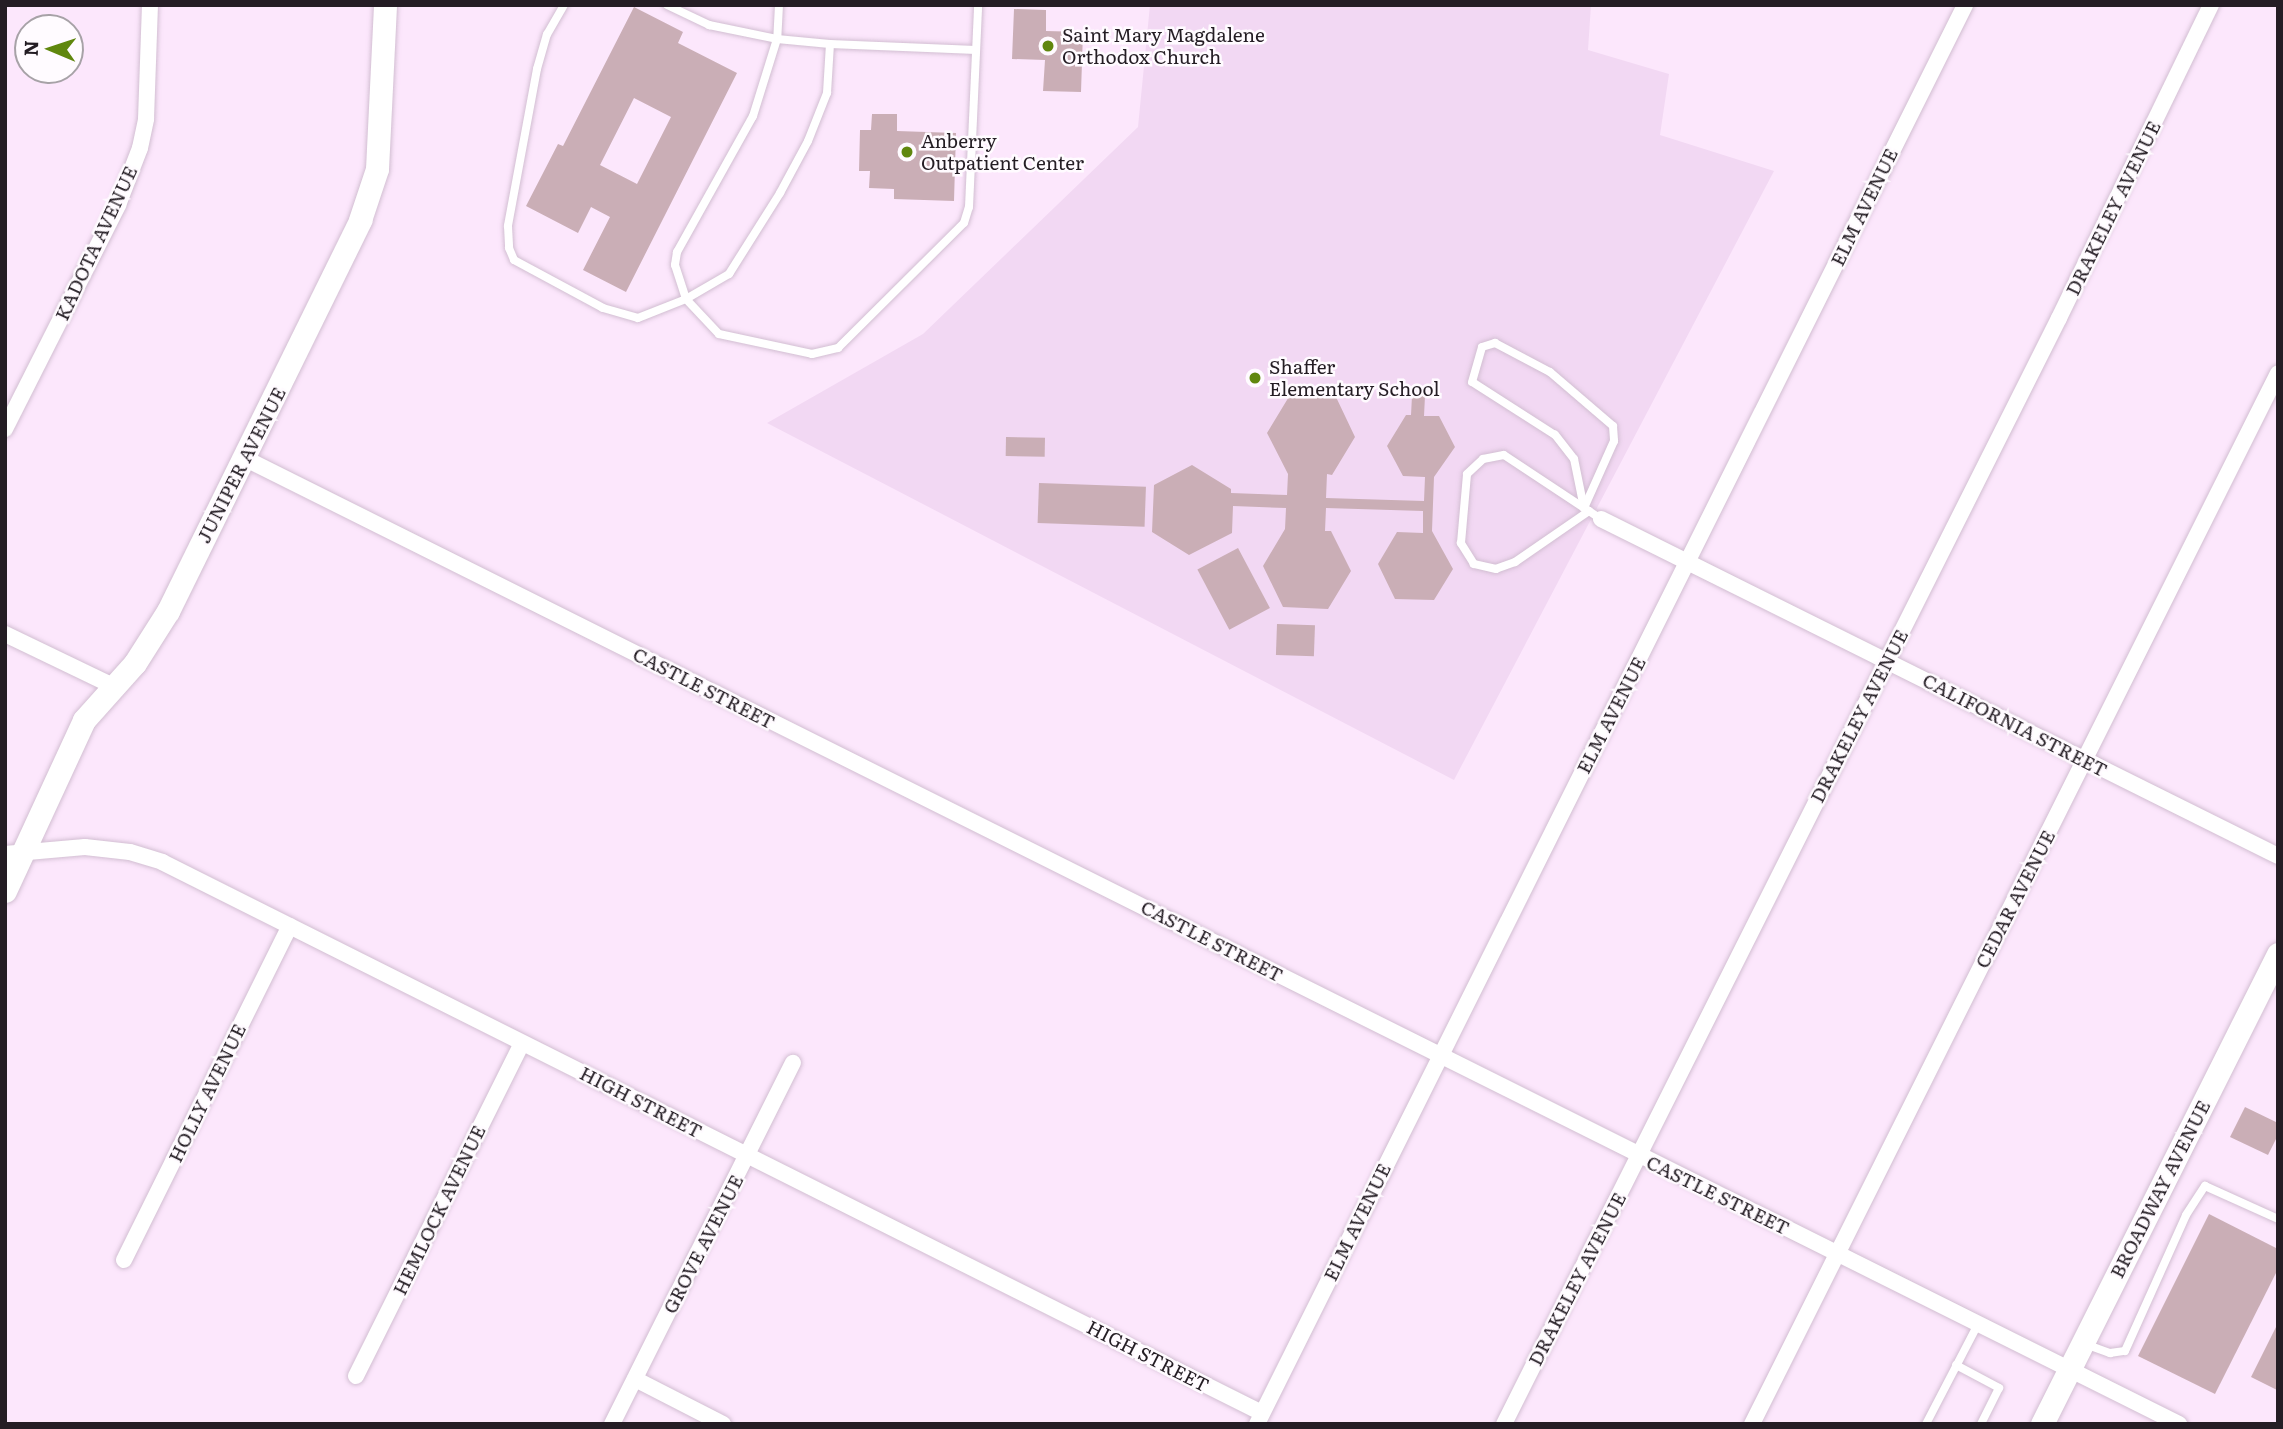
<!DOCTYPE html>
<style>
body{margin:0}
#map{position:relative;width:2283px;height:1429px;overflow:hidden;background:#fce7fc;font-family:Literata,serif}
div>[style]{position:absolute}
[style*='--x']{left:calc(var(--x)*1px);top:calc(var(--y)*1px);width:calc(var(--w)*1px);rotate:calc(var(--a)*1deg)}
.built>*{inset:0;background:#f2d8f3}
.building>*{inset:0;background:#caaeb6;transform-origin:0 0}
.roads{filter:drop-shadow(0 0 2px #d2bed2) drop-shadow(0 0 2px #d2bed2)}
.lane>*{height:8px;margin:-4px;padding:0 4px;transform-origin:4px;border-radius:4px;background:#fff}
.street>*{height:16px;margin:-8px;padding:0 8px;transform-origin:8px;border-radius:8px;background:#fff}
.secondary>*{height:23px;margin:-11.5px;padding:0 11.5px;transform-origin:11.5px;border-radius:11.5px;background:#fff}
.dots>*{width:19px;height:19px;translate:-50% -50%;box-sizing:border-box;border:4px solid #fffbff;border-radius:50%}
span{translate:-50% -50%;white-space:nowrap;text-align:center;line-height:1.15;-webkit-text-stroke:5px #fffbff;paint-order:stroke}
.poi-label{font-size:19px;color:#241d24}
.left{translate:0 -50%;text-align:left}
.street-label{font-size:19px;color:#241d24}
.frame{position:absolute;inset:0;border:7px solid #241d24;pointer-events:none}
.north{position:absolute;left:14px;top:14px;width:70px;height:70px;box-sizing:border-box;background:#fffbff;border:2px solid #a7a2a7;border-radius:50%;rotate:272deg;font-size:19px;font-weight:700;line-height:28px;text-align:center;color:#241d24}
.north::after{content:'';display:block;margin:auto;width:24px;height:32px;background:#60870e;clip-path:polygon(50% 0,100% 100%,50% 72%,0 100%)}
</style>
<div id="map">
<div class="built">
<div style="clip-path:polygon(1150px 5px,1591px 5px,1588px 50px,1669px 74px,1660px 135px,1774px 171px,1454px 780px,767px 423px,923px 334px,1138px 127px)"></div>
</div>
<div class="building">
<div style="clip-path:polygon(evenodd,634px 7px,683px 32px,678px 43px,737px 73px,626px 292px,583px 270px,610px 217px,591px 207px,578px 233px,526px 206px,558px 144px,563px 146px,634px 7px,634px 98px,671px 117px,637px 184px,600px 165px,634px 98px)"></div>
<div style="clip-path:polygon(1014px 9px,1046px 10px,1046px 31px,1083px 32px,1081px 92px,1043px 91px,1045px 60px,1012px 59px)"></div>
<div style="clip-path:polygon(872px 114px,897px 114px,897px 131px,956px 133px,954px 201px,894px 199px,894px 189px,869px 188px,870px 171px,859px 171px,860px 130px,871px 130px)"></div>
<div style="clip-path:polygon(1290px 395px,1336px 397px,1355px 437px,1332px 475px,1327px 474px,1326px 498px,1424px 501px,1425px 477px,1403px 476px,1387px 446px,1406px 415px,1411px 415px,1412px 396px,1425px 396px,1424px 416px,1439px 416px,1455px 447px,1434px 477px,1432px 531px,1453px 569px,1434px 600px,1395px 599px,1378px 564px,1397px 532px,1423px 533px,1423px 511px,1326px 508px,1325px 531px,1331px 531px,1351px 571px,1328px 609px,1283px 607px,1263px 566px,1285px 529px,1286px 508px,1233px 506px,1232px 533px,1189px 555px,1152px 532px,1154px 485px,1192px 465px,1231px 489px,1231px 493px,1287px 495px,1288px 474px,1267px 433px)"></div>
<div style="left:1006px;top:437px;width:39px;height:19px;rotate:1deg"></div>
<div style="left:1039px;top:483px;width:107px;height:40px;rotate:2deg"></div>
<div style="left:1238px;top:548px;width:68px;height:46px;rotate:62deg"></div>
<div style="left:1277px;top:624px;width:38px;height:31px;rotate:2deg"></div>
<div style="clip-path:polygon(2245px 1107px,2278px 1123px,2278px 1135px,2268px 1155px,2230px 1137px)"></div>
<div style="clip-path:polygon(2209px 1214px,2278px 1249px,2278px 1269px,2215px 1394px,2138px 1356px)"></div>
<div style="clip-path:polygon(2278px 1323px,2278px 1388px,2277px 1390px,2251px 1377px)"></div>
</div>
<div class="roads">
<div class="lane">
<div style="--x:564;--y:5;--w:34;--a:120"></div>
<div style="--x:547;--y:34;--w:36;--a:106"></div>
<div style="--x:537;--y:69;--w:160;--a:100.5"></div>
<div style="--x:508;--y:226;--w:22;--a:87"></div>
<div style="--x:509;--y:248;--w:13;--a:67"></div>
<div style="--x:514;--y:260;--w:101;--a:28.3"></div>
<div style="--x:603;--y:308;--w:36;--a:16"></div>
<div style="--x:638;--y:318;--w:52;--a:-21.6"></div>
<div style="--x:686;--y:299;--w:48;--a:46.7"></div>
<div style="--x:719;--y:334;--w:95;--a:12.1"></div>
<div style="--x:812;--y:354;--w:27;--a:-13"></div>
<div style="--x:838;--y:348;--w:177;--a:-44.8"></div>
<div style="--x:964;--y:223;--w:17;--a:-73"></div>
<div style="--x:969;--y:207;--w:202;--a:-87.4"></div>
<div style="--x:667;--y:5;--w:47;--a:25.5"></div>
<div style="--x:709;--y:25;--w:69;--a:11.6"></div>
<div style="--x:777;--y:39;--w:81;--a:107.3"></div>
<div style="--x:753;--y:116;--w:156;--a:119.2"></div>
<div style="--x:677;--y:252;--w:13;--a:99"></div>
<div style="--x:675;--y:265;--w:36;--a:72"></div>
<div style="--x:686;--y:299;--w:50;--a:-30.2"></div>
<div style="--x:729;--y:274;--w:96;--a:-57.8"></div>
<div style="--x:780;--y:193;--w:59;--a:-61.7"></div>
<div style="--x:808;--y:141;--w:52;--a:-68.4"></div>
<div style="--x:827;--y:93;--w:49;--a:-86.5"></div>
<div style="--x:830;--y:44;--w:146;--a:2.4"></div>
<div style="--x:779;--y:5;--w:34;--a:93"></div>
<div style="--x:777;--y:39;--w:53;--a:5.4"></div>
<div style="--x:1495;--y:343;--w:62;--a:27.8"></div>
<div style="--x:1550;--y:372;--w:83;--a:40.6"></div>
<div style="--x:1613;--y:426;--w:15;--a:86"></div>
<div style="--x:1614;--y:441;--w:73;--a:114.1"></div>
<div style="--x:1584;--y:508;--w:50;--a:-101.5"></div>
<div style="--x:1574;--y:459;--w:31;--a:-128"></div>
<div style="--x:1555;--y:435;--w:98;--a:-147.4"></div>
<div style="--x:1472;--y:382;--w:36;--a:-74"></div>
<div style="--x:1482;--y:347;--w:14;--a:-17"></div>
<div style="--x:1589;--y:511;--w:90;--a:145.4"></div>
<div style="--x:1515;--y:562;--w:20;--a:160"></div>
<div style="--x:1496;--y:569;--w:23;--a:-167"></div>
<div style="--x:1474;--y:564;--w:25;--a:-122"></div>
<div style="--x:1461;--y:543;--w:69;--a:-85"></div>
<div style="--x:1467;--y:474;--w:22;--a:-43"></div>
<div style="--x:1483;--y:459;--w:21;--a:-11"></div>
<div style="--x:1504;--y:455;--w:96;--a:33.5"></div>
<div style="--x:1584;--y:508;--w:6;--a:31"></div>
<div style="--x:1589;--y:511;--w:14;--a:34"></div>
<div style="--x:2085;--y:1344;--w:27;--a:20"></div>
<div style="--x:2110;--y:1353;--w:15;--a:-8"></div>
<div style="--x:2125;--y:1351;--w:149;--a:-65.8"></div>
<div style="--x:2186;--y:1215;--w:35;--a:-57"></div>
<div style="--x:2205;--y:1186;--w:80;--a:24.3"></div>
<div style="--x:1956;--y:1365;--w:49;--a:28.1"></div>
<div style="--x:1999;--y:1388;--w:40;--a:116.6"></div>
<div style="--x:1926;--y:1424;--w:113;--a:-62.5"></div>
</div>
<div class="street">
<div style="--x:5;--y:429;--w:251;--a:-63.2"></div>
<div style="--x:118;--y:205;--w:61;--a:-68.9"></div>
<div style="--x:140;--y:148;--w:30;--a:-78"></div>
<div style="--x:146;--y:119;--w:114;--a:-88"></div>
<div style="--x:244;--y:458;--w:2163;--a:26.53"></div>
<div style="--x:1601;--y:519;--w:756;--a:26.46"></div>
<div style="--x:5;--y:634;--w:120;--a:25.7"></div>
<div style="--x:5;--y:854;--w:80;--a:-5"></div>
<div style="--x:85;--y:847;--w:45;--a:6.3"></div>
<div style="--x:130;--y:852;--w:34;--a:17"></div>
<div style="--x:162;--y:862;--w:1230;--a:26.61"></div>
<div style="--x:124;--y:1260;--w:373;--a:-63.6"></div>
<div style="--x:356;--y:1376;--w:372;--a:-63.5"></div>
<div style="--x:635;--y:1379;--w:99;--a:27.1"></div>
<div style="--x:612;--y:1424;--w:404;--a:-63.4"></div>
<div style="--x:1257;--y:1424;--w:1586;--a:-63.48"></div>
<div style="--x:1504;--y:1424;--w:1237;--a:-63.35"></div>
<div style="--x:2059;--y:318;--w:348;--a:-64.1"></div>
<div style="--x:1752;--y:1424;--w:1175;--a:-63.41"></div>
</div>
<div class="secondary">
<div style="--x:5;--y:891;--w:188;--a:-65.2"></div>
<div style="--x:84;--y:720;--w:76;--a:-48.2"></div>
<div style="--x:135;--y:663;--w:62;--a:-57.6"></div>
<div style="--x:168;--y:611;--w:436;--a:-63.8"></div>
<div style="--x:360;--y:220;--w:54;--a:-71.6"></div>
<div style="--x:377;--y:169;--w:164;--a:-87.2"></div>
<div style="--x:2042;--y:1424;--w:526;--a:-63.34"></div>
</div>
</div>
<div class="dots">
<div style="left:1048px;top:46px;background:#60870e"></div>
<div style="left:907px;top:152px;background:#60870e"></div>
<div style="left:1255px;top:378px;background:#60870e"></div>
</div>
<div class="poi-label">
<span class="left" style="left:1062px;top:46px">Saint Mary Magdalene<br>Orthodox Church</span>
<span class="left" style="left:921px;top:152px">Anberry<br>Outpatient Center</span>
<span class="left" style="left:1269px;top:378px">Shaffer<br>Elementary School</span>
</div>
<div class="street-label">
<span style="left:1864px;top:207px;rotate:-64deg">ELM AVENUE</span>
<span style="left:2113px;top:208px;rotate:-64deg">DRAKELEY AVENUE</span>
<span style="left:96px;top:243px;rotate:-65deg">KADOTA AVENUE</span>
<span style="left:241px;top:465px;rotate:-63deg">JUNIPER AVENUE</span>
<span style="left:704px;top:688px;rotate:27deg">CASTLE STREET</span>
<span style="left:1611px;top:715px;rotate:-63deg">ELM AVENUE</span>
<span style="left:1859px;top:716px;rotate:-63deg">DRAKELEY AVENUE</span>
<span style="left:2015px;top:725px;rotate:27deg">CALIFORNIA STREET</span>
<span style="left:2015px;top:899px;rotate:-63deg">CEDAR AVENUE</span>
<span style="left:1212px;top:941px;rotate:27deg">CASTLE STREET</span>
<span style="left:207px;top:1093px;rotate:-64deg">HOLLY AVENUE</span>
<span style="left:641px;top:1102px;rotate:27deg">HIGH STREET</span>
<span style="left:2160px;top:1189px;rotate:-63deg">BROADWAY AVENUE</span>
<span style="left:1718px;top:1195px;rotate:26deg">CASTLE STREET</span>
<span style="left:439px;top:1210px;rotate:-64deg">HEMLOCK AVENUE</span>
<span style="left:1357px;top:1222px;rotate:-64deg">ELM AVENUE</span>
<span style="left:703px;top:1244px;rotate:-63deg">GROVE AVENUE</span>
<span style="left:1577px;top:1279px;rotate:-63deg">DRAKELEY AVENUE</span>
<span style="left:1148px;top:1356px;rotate:27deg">HIGH STREET</span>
</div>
<div class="frame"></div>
<div class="north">N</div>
</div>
